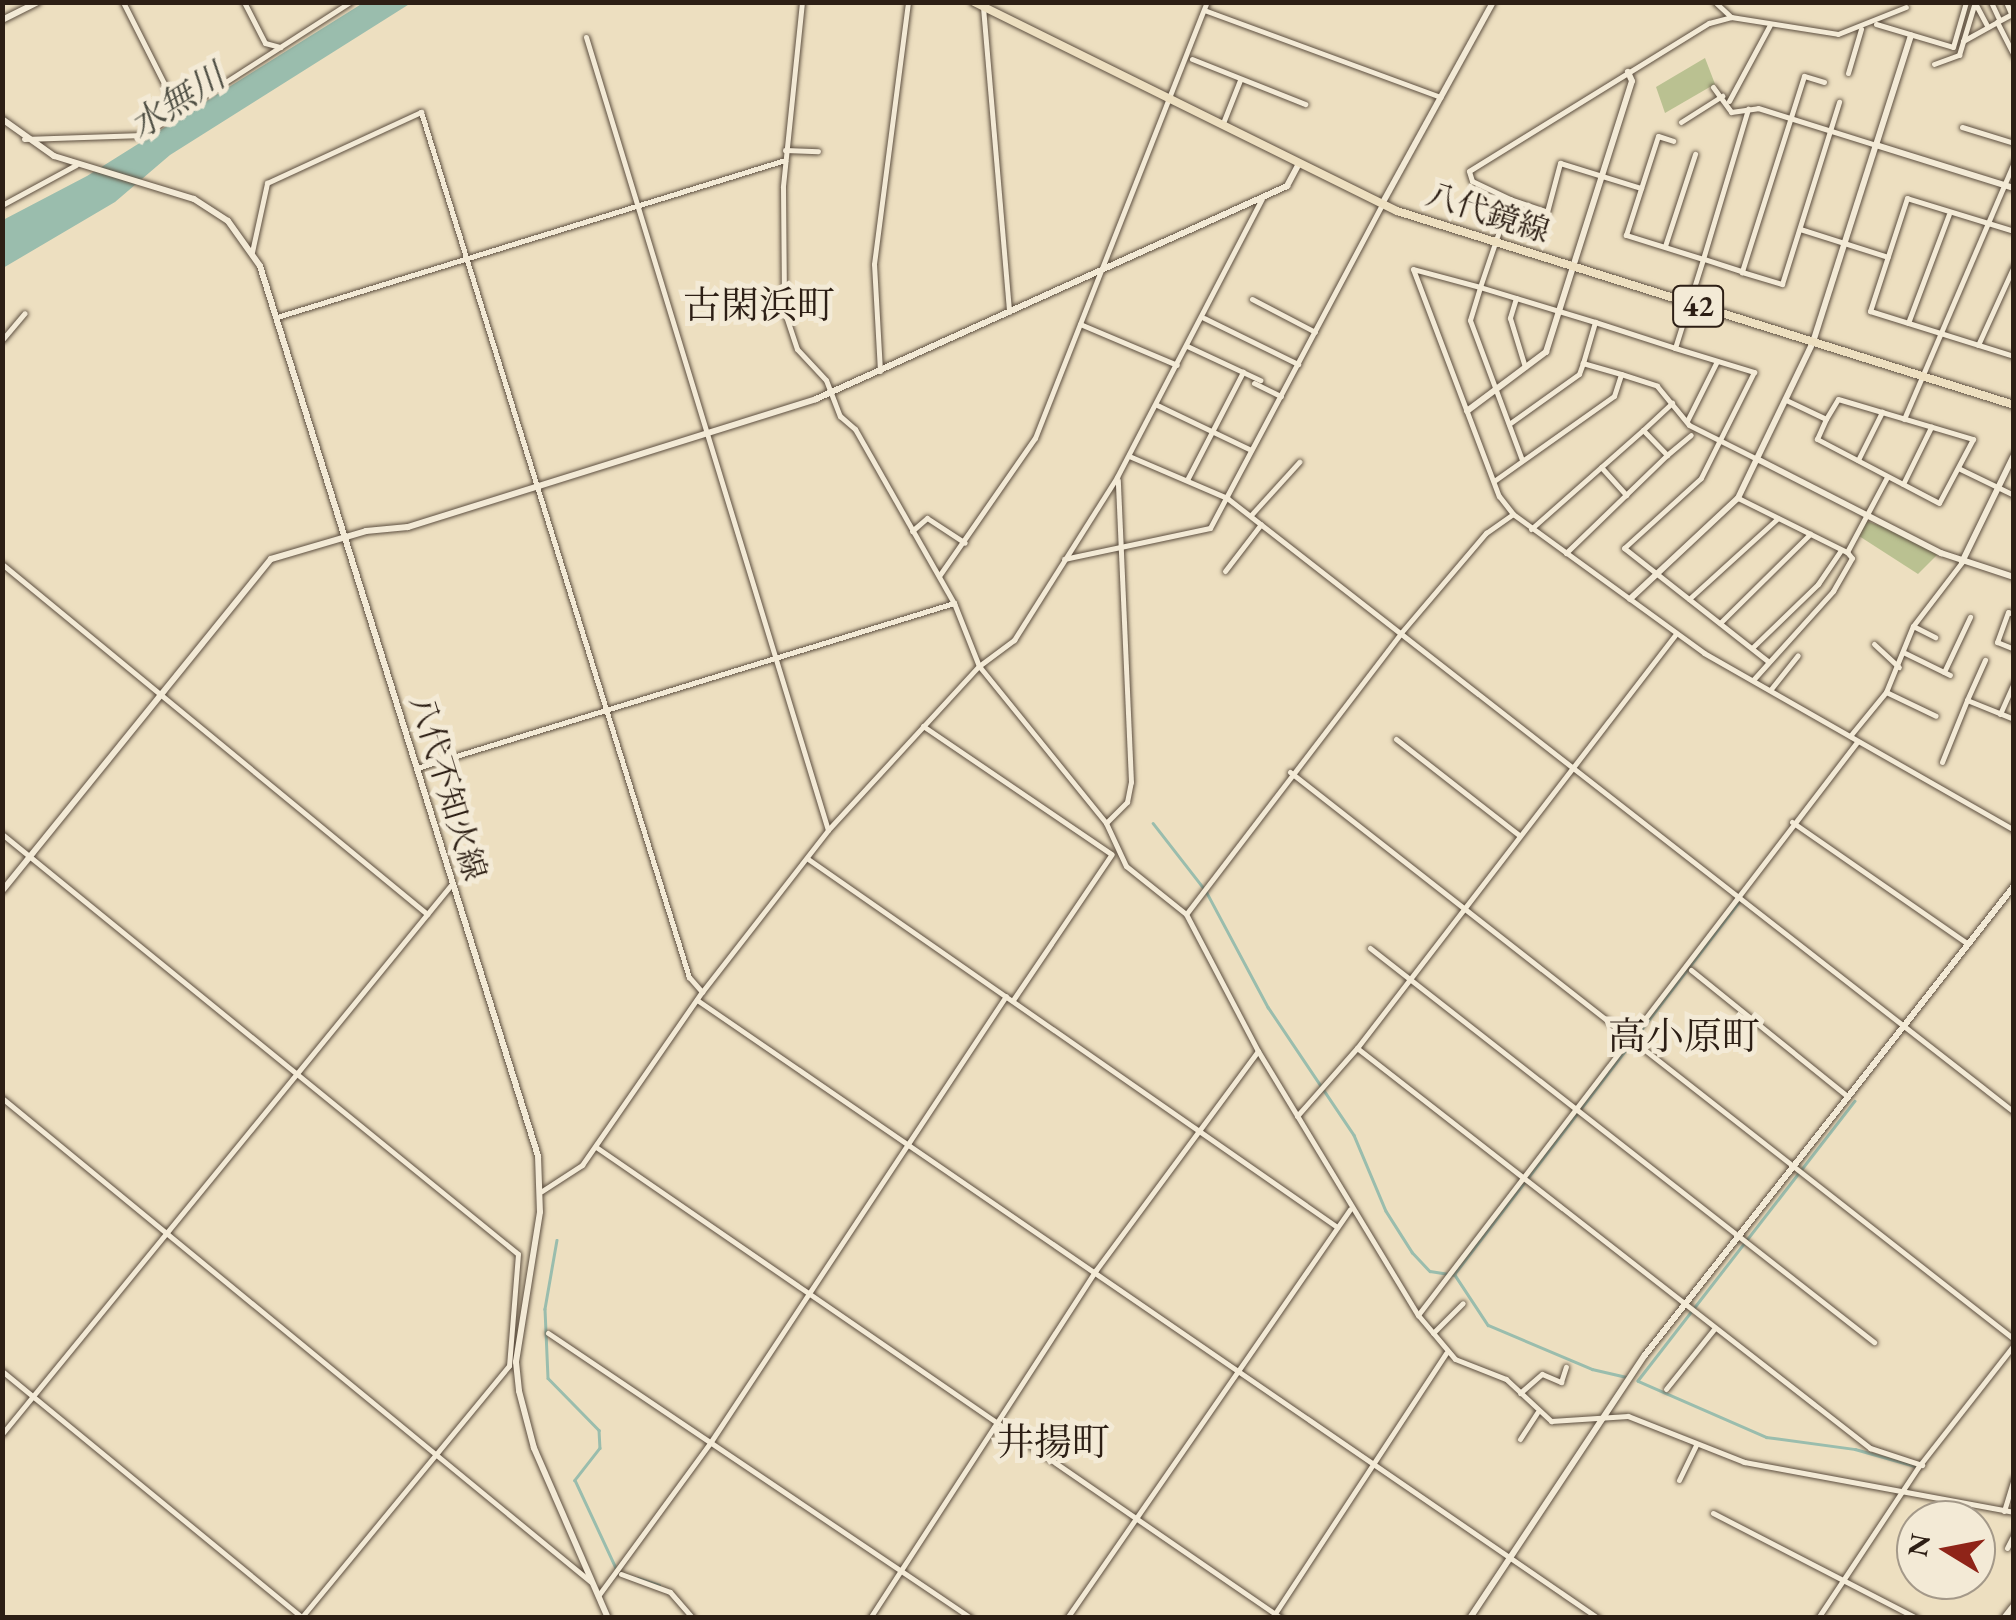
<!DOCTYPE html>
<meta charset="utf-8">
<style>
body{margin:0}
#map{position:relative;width:2016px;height:1620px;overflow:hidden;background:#eddfc0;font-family:"EB Garamond","Noto Serif JP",serif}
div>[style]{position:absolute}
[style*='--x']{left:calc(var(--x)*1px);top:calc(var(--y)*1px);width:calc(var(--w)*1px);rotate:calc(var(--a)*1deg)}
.green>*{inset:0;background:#bac191}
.water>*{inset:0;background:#9abdad}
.stream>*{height:2.5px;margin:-1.25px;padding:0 1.25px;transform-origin:1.25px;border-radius:1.25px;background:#9abdad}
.roads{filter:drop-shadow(0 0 2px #5d4f40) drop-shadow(0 0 2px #5d4f40)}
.minor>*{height:5px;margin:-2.5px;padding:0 2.5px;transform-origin:2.5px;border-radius:2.5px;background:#f3ead6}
.tertiary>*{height:6px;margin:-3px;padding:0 3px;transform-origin:3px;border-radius:3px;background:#f3ead6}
.secondary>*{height:6px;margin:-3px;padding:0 3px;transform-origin:3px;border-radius:3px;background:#f3ead6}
.primary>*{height:8px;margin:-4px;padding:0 4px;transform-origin:4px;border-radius:4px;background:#eddfc0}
span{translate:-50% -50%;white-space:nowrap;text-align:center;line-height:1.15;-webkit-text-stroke:10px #f3ead6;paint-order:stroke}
.shield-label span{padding:2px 8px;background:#f3ead6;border:2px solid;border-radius:8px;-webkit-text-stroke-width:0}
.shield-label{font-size:30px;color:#2d1f15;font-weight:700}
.street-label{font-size:32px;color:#2d1f15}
.water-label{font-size:35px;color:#4e4e43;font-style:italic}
.quarter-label{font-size:38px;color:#2d1f15}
.frame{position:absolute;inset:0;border:5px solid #2d1f15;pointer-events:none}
.north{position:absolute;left:1896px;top:1500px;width:100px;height:100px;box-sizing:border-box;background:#f3ead6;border:2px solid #a49989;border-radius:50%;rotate:280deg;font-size:28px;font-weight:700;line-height:40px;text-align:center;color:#2d1f15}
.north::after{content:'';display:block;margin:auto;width:35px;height:45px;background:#8f2418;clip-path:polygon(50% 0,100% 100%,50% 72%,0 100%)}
</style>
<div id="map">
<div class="green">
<div style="clip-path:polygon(1705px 58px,1715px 84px,1665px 113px,1656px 87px)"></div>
<div style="clip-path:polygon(1866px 521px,1896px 531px,1938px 554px,1918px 574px,1859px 536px)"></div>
</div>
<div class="water">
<div style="clip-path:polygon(363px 3px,411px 3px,170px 155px,115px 202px,3px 268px,3px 220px,87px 176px)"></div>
</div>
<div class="stream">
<div style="--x:1153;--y:823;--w:86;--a:52.1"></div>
<div style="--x:1206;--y:891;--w:132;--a:61.9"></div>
<div style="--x:1268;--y:1007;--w:154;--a:56.1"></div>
<div style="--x:1354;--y:1135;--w:82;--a:67.2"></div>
<div style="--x:1386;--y:1211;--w:49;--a:57.6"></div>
<div style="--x:1412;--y:1252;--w:26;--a:47"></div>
<div style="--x:1430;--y:1271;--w:25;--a:9"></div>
<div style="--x:1455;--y:1275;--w:60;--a:56.6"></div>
<div style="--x:1488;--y:1325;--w:113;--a:22.9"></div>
<div style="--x:1592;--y:1369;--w:35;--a:13"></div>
<div style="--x:1855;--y:1101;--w:354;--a:127.8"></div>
<div style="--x:1638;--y:1381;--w:140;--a:23.6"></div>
<div style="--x:1766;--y:1437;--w:90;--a:7.7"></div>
<div style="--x:1855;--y:1449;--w:62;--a:15.8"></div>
<div style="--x:557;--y:1240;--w:70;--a:99.9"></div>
<div style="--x:545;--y:1309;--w:69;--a:87.5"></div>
<div style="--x:548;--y:1378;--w:73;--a:45.6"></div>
<div style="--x:599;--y:1430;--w:18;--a:87"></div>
<div style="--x:600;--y:1448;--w:41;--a:128"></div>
<div style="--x:575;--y:1480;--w:99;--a:65"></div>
<div style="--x:1455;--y:1273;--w:467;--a:-52.6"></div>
<div style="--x:638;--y:1578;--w:22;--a:18"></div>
</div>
<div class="roads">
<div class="minor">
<div style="--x:123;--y:2;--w:109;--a:63.2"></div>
<div style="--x:244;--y:2;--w:46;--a:62.9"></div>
<div style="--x:265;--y:43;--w:16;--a:15"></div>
<div style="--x:802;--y:2;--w:186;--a:95.9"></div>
<div style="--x:783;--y:187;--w:123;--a:89.5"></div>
<div style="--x:784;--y:310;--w:41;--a:71.6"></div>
<div style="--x:797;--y:349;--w:42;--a:46.9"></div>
<div style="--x:826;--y:380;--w:39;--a:69"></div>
<div style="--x:840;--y:416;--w:20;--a:41"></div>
<div style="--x:855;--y:429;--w:200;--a:60.4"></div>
<div style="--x:954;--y:603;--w:68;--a:68.4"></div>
<div style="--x:979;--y:666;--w:202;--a:51"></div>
<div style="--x:1106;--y:823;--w:47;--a:65.1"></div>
<div style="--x:1126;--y:866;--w:77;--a:38.7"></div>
<div style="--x:1186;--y:914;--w:155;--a:62.3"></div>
<div style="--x:1258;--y:1051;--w:309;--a:58.8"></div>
<div style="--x:1418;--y:1315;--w:57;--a:49.9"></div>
<div style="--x:1455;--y:1359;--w:55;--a:21.4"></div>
<div style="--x:1506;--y:1379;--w:62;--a:43"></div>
<div style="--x:1551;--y:1421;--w:77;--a:-3.7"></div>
<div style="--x:1628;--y:1416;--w:125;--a:21.6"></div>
<div style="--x:1744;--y:1462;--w:275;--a:10.5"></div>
<div style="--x:1715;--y:2;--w:22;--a:43"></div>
<div style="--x:1991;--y:2;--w:19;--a:65"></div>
<div style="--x:2006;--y:2;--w:12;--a:66"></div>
<div style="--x:1975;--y:3;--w:27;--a:62"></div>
<div style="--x:983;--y:7;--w:306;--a:85.1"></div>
<div style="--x:1204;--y:10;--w:252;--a:20.2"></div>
<div style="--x:1997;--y:22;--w:19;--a:-28"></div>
<div style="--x:1876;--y:24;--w:80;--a:16.6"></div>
<div style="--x:1953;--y:47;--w:47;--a:-73.9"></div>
<div style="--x:586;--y:37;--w:829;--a:73.03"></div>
<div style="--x:1963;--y:41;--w:39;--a:-29"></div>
<div style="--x:1997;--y:22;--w:38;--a:63"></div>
<div style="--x:1192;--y:59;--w:122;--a:21.7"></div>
<div style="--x:1934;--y:64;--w:27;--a:-20"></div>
<div style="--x:1959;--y:55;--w:55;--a:-73.2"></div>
<div style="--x:1848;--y:73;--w:46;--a:-73.5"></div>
<div style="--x:1824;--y:82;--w:21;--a:-163"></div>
<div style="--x:1804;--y:76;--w:206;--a:107.6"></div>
<div style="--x:1742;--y:272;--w:42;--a:16.7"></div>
<div style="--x:1782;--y:284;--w:191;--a:-72.6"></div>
<div style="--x:1713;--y:87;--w:31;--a:54"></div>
<div style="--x:1731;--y:112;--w:27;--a:-8"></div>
<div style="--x:1758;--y:108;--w:124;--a:17.4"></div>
<div style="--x:1729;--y:101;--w:86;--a:-61.7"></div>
<div style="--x:1681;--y:122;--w:49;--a:-32.4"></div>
<div style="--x:1223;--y:123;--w:46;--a:-68.4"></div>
<div style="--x:1962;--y:127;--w:54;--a:17.1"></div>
<div style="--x:24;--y:139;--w:119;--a:-1.9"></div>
<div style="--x:143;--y:135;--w:246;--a:-32.7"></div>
<div style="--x:785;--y:150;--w:33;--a:2"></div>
<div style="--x:1510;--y:199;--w:42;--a:-154.7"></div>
<div style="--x:1472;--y:181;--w:10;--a:-107"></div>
<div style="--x:1469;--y:171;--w:282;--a:-31.7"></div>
<div style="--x:1709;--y:23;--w:23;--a:-15"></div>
<div style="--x:1731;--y:17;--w:108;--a:9"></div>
<div style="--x:1838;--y:34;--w:73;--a:-21.7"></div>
<div style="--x:2;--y:205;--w:84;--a:-28.4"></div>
<div style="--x:1800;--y:229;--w:92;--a:17.7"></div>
<div style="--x:2014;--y:231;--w:112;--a:-162.9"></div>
<div style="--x:1907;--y:198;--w:119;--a:108.1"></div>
<div style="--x:1870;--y:311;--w:151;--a:17.4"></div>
<div style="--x:1665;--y:246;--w:97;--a:-71.9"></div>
<div style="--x:252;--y:252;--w:71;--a:-77.7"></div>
<div style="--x:267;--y:183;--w:170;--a:-24.8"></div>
<div style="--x:421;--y:112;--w:906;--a:72.79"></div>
<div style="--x:689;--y:977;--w:20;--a:49"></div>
<div style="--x:1741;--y:271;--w:40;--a:-162"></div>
<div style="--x:1703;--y:259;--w:157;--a:-73.3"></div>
<div style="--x:1516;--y:298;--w:21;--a:107"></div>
<div style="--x:1510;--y:318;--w:51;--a:73"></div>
<div style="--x:1252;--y:299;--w:71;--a:27.6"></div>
<div style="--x:277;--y:317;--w:532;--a:-17.17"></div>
<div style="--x:1204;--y:318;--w:105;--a:26.1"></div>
<div style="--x:1595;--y:322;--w:84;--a:18"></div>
<div style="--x:1675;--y:348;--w:93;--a:-72.5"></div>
<div style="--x:1703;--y:259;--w:81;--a:-162.7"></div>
<div style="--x:1626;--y:235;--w:104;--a:-72.1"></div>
<div style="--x:1658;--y:136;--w:16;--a:18"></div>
<div style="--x:1908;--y:323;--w:116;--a:-69.4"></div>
<div style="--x:1080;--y:324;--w:105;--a:22.9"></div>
<div style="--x:2;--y:340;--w:35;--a:-50"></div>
<div style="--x:1978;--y:345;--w:87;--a:-65.5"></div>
<div style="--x:1187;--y:346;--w:81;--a:25"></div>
<div style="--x:1675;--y:348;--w:83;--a:16.9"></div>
<div style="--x:1754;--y:372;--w:119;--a:116.6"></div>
<div style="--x:1701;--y:478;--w:104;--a:137.7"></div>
<div style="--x:1624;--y:548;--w:184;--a:38.2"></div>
<div style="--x:880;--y:371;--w:107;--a:-93.2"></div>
<div style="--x:874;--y:264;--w:264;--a:-82.6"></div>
<div style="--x:1621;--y:374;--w:38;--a:18"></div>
<div style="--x:1657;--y:386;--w:50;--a:50.6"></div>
<div style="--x:1689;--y:425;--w:76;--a:26.6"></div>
<div style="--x:1254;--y:383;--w:30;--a:26"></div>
<div style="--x:1786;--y:400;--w:44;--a:25.4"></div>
<div style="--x:1826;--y:419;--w:23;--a:-59"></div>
<div style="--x:1838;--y:399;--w:141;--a:16.5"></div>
<div style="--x:1973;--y:439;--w:72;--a:118"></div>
<div style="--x:1939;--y:503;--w:138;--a:-152.3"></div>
<div style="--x:1817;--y:439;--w:22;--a:-66"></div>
<div style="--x:1157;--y:405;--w:102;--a:25.6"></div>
<div style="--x:1904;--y:419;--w:280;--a:-66.8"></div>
<div style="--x:1687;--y:421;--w:67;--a:-63.4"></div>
<div style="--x:1509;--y:424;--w:86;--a:-35.5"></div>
<div style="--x:1579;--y:374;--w:12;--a:-70"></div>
<div style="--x:1643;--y:430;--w:40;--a:-43"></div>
<div style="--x:1667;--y:455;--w:31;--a:-40"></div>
<div style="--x:1129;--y:456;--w:107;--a:23.2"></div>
<div style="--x:1227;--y:498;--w:998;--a:37.96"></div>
<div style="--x:1522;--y:460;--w:149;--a:-110.4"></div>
<div style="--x:1470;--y:320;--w:34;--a:-73"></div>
<div style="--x:1480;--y:287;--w:69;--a:-165"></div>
<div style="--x:1413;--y:269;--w:243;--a:69.3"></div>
<div style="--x:1499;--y:496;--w:23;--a:52"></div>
<div style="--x:1513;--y:514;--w:236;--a:36"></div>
<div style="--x:1704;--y:653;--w:357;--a:29.7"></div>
<div style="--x:1858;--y:460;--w:54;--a:-63.4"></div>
<div style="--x:1601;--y:467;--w:38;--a:48"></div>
<div style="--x:1958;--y:468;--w:62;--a:25.7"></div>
<div style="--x:1187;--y:480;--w:122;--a:-62.6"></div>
<div style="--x:1494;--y:481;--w:147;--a:-35.3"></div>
<div style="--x:1614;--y:396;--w:23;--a:-72"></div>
<div style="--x:1621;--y:374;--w:40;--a:-164"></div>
<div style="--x:1583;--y:363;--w:43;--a:-73.7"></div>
<div style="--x:1595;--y:322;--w:120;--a:-163.1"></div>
<div style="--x:1480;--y:287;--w:93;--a:-71.2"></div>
<div style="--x:1510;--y:199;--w:39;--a:19"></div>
<div style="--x:1547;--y:212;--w:51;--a:-75.1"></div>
<div style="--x:1560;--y:163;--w:85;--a:17.2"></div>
<div style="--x:1903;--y:484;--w:64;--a:-63.8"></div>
<div style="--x:1738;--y:498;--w:122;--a:26.4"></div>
<div style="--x:1847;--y:552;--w:85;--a:-61.9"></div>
<div style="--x:1251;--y:515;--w:72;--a:-47.8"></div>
<div style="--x:1531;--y:529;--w:149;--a:-41.5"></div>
<div style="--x:1643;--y:430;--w:35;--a:46"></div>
<div style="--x:1667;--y:455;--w:141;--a:135.9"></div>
<div style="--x:912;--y:531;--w:20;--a:-41"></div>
<div style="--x:927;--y:518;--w:45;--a:33.3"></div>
<div style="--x:1064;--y:559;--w:149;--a:-12"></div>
<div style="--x:1210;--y:528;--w:367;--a:-62"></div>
<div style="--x:2;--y:564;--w:551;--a:39.47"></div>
<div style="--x:1225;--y:571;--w:59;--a:-52.5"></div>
<div style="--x:939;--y:576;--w:168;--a:-55.2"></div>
<div style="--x:1035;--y:438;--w:469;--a:-68.5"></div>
<div style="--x:1689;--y:599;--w:120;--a:-42.3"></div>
<div style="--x:2014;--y:614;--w:6;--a:-162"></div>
<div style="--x:2008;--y:612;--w:32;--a:110"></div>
<div style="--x:1997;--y:642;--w:18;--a:22"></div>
<div style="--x:1720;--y:623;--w:127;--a:-44.7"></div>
<div style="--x:1913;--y:626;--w:25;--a:27"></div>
<div style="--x:1874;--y:644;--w:34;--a:43"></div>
<div style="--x:1753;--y:647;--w:91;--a:-44.1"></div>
<div style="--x:1818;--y:584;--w:41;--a:-55.9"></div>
<div style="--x:1905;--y:653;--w:50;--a:26.1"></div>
<div style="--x:1944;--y:672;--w:61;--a:-64.7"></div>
<div style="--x:1753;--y:680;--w:120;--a:-48"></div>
<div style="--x:1833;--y:591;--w:38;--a:-60"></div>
<div style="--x:1852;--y:558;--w:8;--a:-130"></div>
<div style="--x:1771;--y:689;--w:43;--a:-51.5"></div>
<div style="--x:1886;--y:692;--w:55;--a:25.6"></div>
<div style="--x:1967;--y:700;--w:44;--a:-65.8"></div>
<div style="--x:2000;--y:714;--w:34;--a:-66"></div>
<div style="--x:923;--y:726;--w:227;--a:34.2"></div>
<div style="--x:1850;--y:736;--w:57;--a:-50.7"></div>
<div style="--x:1886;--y:692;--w:71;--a:-67.8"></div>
<div style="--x:1913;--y:626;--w:81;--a:-52.6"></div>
<div style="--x:1396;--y:739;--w:156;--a:38"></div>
<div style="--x:1942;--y:762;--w:67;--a:-68"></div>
<div style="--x:1967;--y:700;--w:51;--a:22"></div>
<div style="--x:417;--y:768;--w:562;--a:-17.08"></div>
<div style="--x:1290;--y:772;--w:920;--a:38.07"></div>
<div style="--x:1792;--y:822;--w:214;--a:34.7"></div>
<div style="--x:1106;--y:823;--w:30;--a:-45"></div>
<div style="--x:1127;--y:802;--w:20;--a:-79"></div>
<div style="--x:1131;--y:782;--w:302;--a:-92.5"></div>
<div style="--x:2;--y:834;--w:665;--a:39.14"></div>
<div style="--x:518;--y:1254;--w:112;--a:94.6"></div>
<div style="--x:808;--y:859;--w:644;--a:34.82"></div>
<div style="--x:1187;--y:913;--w:351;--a:-52.6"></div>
<div style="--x:1400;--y:634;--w:133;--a:-49.6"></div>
<div style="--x:1486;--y:533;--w:33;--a:-35"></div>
<div style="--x:1370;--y:948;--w:640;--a:38.02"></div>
<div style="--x:1691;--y:970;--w:201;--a:38.9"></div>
<div style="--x:697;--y:1000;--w:1093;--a:34.45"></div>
<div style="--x:1013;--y:1000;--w:176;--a:-55.9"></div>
<div style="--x:1357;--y:1048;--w:651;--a:37.94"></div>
<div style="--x:1870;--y:1448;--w:55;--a:18.1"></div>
<div style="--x:2;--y:1098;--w:762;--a:39.41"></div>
<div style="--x:1297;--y:1116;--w:91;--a:-48.6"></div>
<div style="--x:1357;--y:1048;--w:521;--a:-52.4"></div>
<div style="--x:596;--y:1147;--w:831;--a:34.51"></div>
<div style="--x:542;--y:1191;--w:48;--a:-33"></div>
<div style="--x:582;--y:1165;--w:211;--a:-55.3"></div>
<div style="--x:702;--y:992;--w:205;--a:-52.1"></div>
<div style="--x:828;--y:830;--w:223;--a:-47.4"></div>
<div style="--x:979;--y:666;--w:44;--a:-36.6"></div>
<div style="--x:1014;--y:640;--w:193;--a:-57.7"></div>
<div style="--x:1117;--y:477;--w:314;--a:-62.5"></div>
<div style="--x:1418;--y:1315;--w:722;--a:-52.54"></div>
<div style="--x:548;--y:1333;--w:510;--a:33.97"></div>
<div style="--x:1433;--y:1333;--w:42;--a:-45"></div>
<div style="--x:2;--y:1371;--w:389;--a:39.4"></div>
<div style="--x:1666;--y:1389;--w:77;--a:-51.3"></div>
<div style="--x:1520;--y:1393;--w:29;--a:-41"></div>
<div style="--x:1542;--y:1374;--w:21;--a:23"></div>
<div style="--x:1561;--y:1382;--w:16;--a:-72"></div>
<div style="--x:2;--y:1434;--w:709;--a:-50.72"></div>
<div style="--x:1520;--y:1439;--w:31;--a:-57"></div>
<div style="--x:1679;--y:1480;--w:39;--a:-64"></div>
<div style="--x:2004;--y:1511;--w:34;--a:-73"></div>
<div style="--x:1713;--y:1513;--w:229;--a:27.3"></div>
<div style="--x:2007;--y:1548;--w:16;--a:-63"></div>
<div style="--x:621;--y:1574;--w:52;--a:20.2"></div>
<div style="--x:670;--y:1592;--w:35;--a:49"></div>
<div style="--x:598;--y:1596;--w:190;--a:-53.8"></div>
<div style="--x:710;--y:1443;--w:536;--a:-56.49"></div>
<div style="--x:301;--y:1618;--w:327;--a:-50.5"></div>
<div style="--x:870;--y:1618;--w:415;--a:-57"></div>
<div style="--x:1096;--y:1270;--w:272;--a:-53.5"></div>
<div style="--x:1067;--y:1618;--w:497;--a:-55.3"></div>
<div style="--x:1272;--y:1618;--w:317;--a:-56.7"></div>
<div style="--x:1818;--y:1618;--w:182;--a:-56.4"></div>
<div style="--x:1919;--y:1466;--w:154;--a:-51.9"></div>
</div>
<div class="tertiary">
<div style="--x:2;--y:20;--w:40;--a:-26.6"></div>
<div style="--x:1876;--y:145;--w:115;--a:-72.3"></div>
<div style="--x:1382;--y:204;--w:230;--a:-61.2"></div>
<div style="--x:1467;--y:411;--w:99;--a:-36.8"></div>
<div style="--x:1546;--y:352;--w:284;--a:-72.4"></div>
<div style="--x:1632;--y:81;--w:10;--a:-114"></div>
<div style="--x:1757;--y:459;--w:207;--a:27.1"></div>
<div style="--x:1941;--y:553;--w:77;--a:18.2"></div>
<div style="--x:1962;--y:562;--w:119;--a:-64.1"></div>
<div style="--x:1630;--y:599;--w:148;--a:-43.1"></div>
<div style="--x:1738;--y:498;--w:173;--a:-64.3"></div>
<div style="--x:1813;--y:342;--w:207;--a:-72.3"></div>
<div style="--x:1876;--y:145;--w:145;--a:17.3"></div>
<div style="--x:1470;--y:1618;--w:316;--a:-56.4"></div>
<div style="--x:1645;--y:1355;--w:597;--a:-51.81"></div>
</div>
<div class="secondary">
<div style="--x:2;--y:119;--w:64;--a:35.4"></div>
<div style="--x:54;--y:156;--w:146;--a:17.1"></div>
<div style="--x:194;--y:199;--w:40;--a:32.9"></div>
<div style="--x:228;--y:221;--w:55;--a:54.6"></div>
<div style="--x:260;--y:266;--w:932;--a:72.65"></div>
<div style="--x:538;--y:1156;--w:56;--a:88"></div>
<div style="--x:540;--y:1212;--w:152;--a:99.1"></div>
<div style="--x:516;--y:1362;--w:29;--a:84"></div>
<div style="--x:519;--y:1391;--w:59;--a:75.3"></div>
<div style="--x:534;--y:1448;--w:185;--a:66.5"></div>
<div style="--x:2;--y:891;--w:427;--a:-51"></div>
<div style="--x:271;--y:559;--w:99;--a:-16.4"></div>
<div style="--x:366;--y:531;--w:42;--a:-5.4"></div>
<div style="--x:408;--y:527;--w:428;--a:-17.4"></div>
<div style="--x:816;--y:399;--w:517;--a:-24.33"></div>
<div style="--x:1287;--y:186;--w:26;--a:-62"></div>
<div style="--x:2004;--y:1618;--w:16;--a:-52"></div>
</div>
<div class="primary">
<div style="--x:974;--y:2;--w:472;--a:26.3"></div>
<div style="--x:1397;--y:211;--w:647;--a:17.45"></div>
</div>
</div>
<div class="shield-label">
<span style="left:1698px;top:306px">42</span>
</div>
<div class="street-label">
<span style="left:1488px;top:213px;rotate:18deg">八代鏡線</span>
<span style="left:448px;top:788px;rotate:73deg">八代不知火線</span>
</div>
<div class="water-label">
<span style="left:177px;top:101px;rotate:-33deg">水無川</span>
</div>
<div class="quarter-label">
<span style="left:759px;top:305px">古閑浜町</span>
<span style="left:1684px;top:1036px">高小原町</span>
<span style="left:1053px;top:1442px">井揚町</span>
</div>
<div class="frame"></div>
<div class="north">N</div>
</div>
